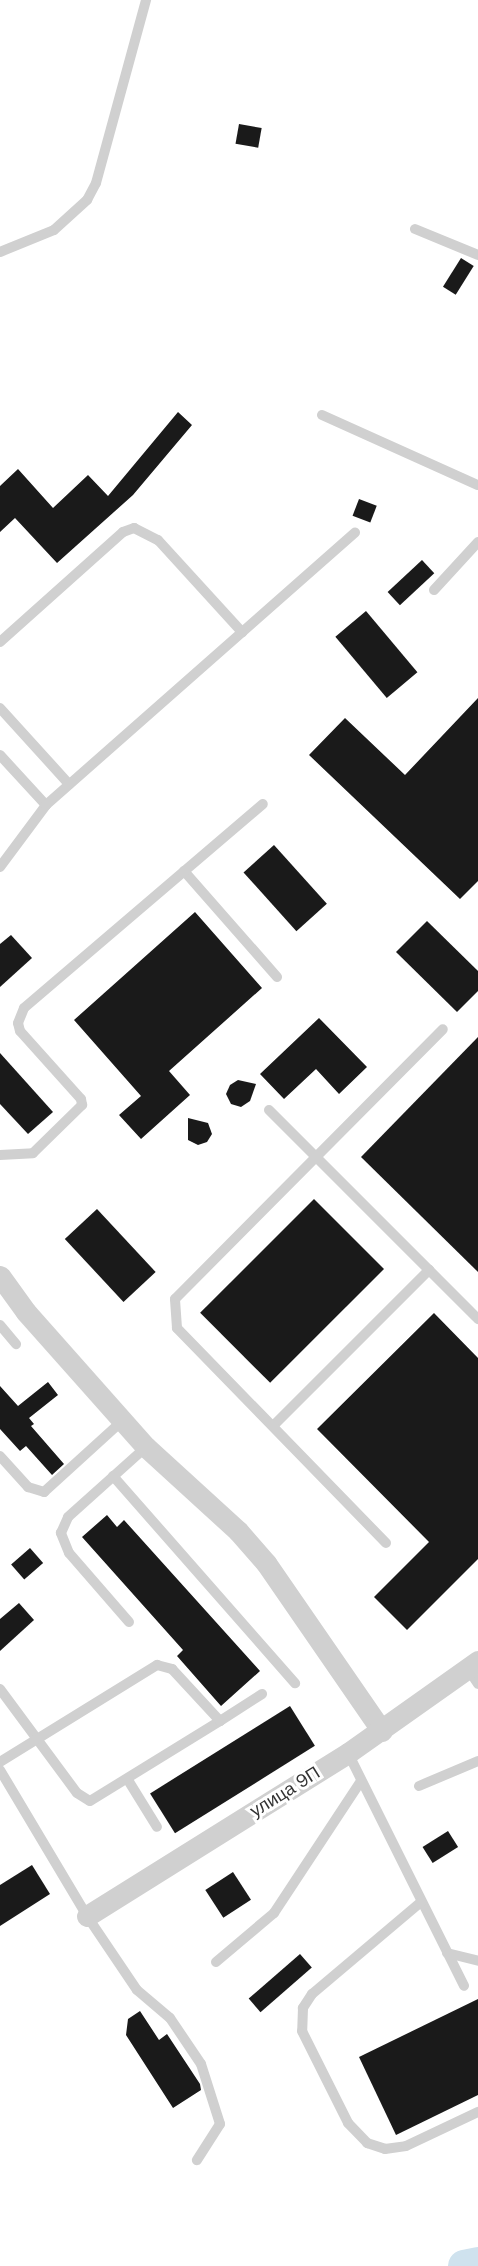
<!DOCTYPE html>
<meta charset="utf-8">
<style>
body{margin:0}
#map{position:relative;width:478px;height:2266px;overflow:hidden;background:#fff;font-family:"DM Sans",sans-serif}
div>[style]{position:absolute}
[style*='--x']{left:calc(var(--x)*1px);top:calc(var(--y)*1px);width:calc(var(--w)*1px);rotate:calc(var(--a)*1deg)}
.river>*{height:32px;margin:-16px;padding:0 16px;transform-origin:16px;border-radius:16px;background:#cfe2ee}
.building>*{inset:0;background:#1a1a1a;transform-origin:0 0}
.lane>*{height:10px;margin:-5px;padding:0 5px;transform-origin:5px;border-radius:5px;background:#d0d0d0}
.street>*{height:21px;margin:-10.5px;padding:0 10.5px;transform-origin:10.5px;border-radius:10.5px;background:#d0d0d0}
span{translate:-50% -50%;white-space:nowrap;text-align:center;line-height:1.15;-webkit-text-stroke:6px #fff;paint-order:stroke}
.street-label{font-size:18px;color:#333}
</style>
<div id="map">
<div class="river">
<div style="--x:464;--y:2266;--w:14;--a:-12"></div>
</div>
<div class="building">
<div style="left:239px;top:124px;width:23px;height:20px;rotate:10deg"></div>
<div style="left:461px;top:258px;width:15px;height:34px;rotate:32deg"></div>
<div style="clip-path:polygon(178px 412px,192px 425px,133px 495px,57px 563px,15px 518px,0 532px,0 486px,18px 469px,53px 508px,88px 475px,108px 496px)"></div>
<div style="left:359px;top:499px;width:19px;height:18px;rotate:21deg"></div>
<div style="left:422px;top:560px;width:18px;height:47px;rotate:47deg"></div>
<div style="left:366px;top:611px;width:80px;height:40px;rotate:50deg"></div>
<div style="clip-path:polygon(478px 698px,478px 881px,460px 899px,309px 755px,345px 718px,405px 775px)"></div>
<div style="left:274px;top:845px;width:79px;height:41px;rotate:48deg"></div>
<div style="clip-path:polygon(195px 912px,262px 988px,169px 1071px,190px 1095px,141px 1139px,119px 1115px,141px 1096px,74px 1020px)"></div>
<div style="clip-path:polygon(427px 921px,478px 971px,478px 991px,457px 1012px,396px 952px)"></div>
<div style="clip-path:polygon(11px 935px,32px 958px,0 987px,0 944px)"></div>
<div style="clip-path:polygon(319px 1018px,367px 1067px,339px 1094px,316px 1069px,284px 1099px,260px 1074px)"></div>
<div style="clip-path:polygon(478px 1037px,478px 1272px,361px 1157px)"></div>
<div style="clip-path:polygon(0 1053px,53px 1112px,28px 1134px,0 1104px)"></div>
<div style="clip-path:polygon(238px 1080px,256px 1084px,250px 1101px,241px 1107px,231px 1104px,226px 1094px,230px 1085px)"></div>
<div style="clip-path:polygon(188px 1118px,208px 1123px,212px 1134px,207px 1142px,198px 1145px,188px 1140px)"></div>
<div style="left:314px;top:1199px;width:99px;height:161px;rotate:45deg"></div>
<div style="left:97px;top:1209px;width:86px;height:44px;rotate:47deg"></div>
<div style="clip-path:polygon(434px 1313px,478px 1358px,478px 1559px,407px 1630px,374px 1597px,429px 1542px,317px 1429px)"></div>
<div style="clip-path:polygon(48px 1382px,58px 1395px,29px 1418px,34px 1424px,31px 1426px,64px 1464px,52px 1475px,26px 1446px,20px 1451px,0 1429px,0 1386px,18px 1406px)"></div>
<div style="clip-path:polygon(107px 1515px,117px 1527px,124px 1520px,260px 1671px,221px 1706px,177px 1656px,183px 1650px,82px 1537px)"></div>
<div style="left:30px;top:1548px;width:20px;height:25px;rotate:49deg"></div>
<div style="clip-path:polygon(19px 1603px,34px 1620px,0 1651px,0 1619px)"></div>
<div style="left:290px;top:1706px;width:47px;height:165px;rotate:58deg"></div>
<div style="left:448px;top:1831px;width:19px;height:30px;rotate:58deg"></div>
<div style="clip-path:polygon(32px 1865px,50px 1894px,0 1926px,0 1885px)"></div>
<div style="left:233px;top:1872px;width:33px;height:33px;rotate:57deg"></div>
<div style="left:300px;top:1954px;width:18px;height:68px;rotate:49deg"></div>
<div style="clip-path:polygon(478px 1999px,478px 2095px,396px 2135px,359px 2057px)"></div>
<div style="clip-path:polygon(140px 2011px,159px 2040px,167px 2034px,200px 2084px,201px 2090px,173px 2108px,126px 2035px,128px 2019px)"></div>
</div>
<div class="lane">
<div style="--x:415;--y:229;--w:68;--a:22.4"></div>
<div style="--x:0;--y:252;--w:58;--a:-22.2"></div>
<div style="--x:54;--y:230;--w:45;--a:-42.3"></div>
<div style="--x:87;--y:200;--w:19;--a:-62"></div>
<div style="--x:96;--y:183;--w:190;--a:-74.7"></div>
<div style="--x:322;--y:415;--w:171;--a:24.2"></div>
<div style="--x:434;--y:590;--w:65;--a:-47.5"></div>
<div style="--x:0;--y:642;--w:165;--a:-41.8"></div>
<div style="--x:123;--y:532;--w:12;--a:-20"></div>
<div style="--x:134;--y:528;--w:27;--a:27"></div>
<div style="--x:158;--y:540;--w:125;--a:47.6"></div>
<div style="--x:0;--y:708;--w:103;--a:47.8"></div>
<div style="--x:0;--y:755;--w:68;--a:47.4"></div>
<div style="--x:0;--y:867;--w:77;--a:-53.4"></div>
<div style="--x:46;--y:805;--w:412;--a:-41.4"></div>
<div style="--x:184;--y:871;--w:141;--a:48.7"></div>
<div style="--x:269;--y:1110;--w:296;--a:45"></div>
<div style="--x:0;--y:1155;--w:33;--a:-3"></div>
<div style="--x:33;--y:1153;--w:69;--a:-44.4"></div>
<div style="--x:82;--y:1105;--w:6;--a:-99"></div>
<div style="--x:81;--y:1099;--w:91;--a:-131.9"></div>
<div style="--x:20;--y:1031;--w:8;--a:-104"></div>
<div style="--x:18;--y:1023;--w:16;--a:-68"></div>
<div style="--x:24;--y:1008;--w:314;--a:-40.5"></div>
<div style="--x:0;--y:1325;--w:25;--a:50"></div>
<div style="--x:273;--y:1426;--w:221;--a:-45"></div>
<div style="--x:0;--y:1456;--w:42;--a:47.9"></div>
<div style="--x:28;--y:1487;--w:17;--a:17"></div>
<div style="--x:44;--y:1492;--w:105;--a:-42.3"></div>
<div style="--x:113;--y:1476;--w:276;--a:48.7"></div>
<div style="--x:386;--y:1543;--w:300;--a:-134.2"></div>
<div style="--x:177;--y:1328;--w:29;--a:-94"></div>
<div style="--x:175;--y:1299;--w:380;--a:-45.2"></div>
<div style="--x:129;--y:1622;--w:91;--a:-131"></div>
<div style="--x:69;--y:1553;--w:22;--a:-112"></div>
<div style="--x:61;--y:1533;--w:17;--a:-66"></div>
<div style="--x:68;--y:1517;--w:105;--a:-41.9"></div>
<div style="--x:468;--y:1669;--w:18;--a:56"></div>
<div style="--x:0;--y:1689;--w:129;--a:53.5"></div>
<div style="--x:77;--y:1793;--w:15;--a:32"></div>
<div style="--x:90;--y:1801;--w:153;--a:-31.6"></div>
<div style="--x:348;--y:1753;--w:260;--a:63.5"></div>
<div style="--x:0;--y:1762;--w:185;--a:-31.7"></div>
<div style="--x:157;--y:1665;--w:16;--a:15"></div>
<div style="--x:172;--y:1669;--w:71;--a:47.3"></div>
<div style="--x:220;--y:1721;--w:50;--a:-32.7"></div>
<div style="--x:0;--y:1770;--w:170;--a:59.2"></div>
<div style="--x:87;--y:1916;--w:89;--a:56"></div>
<div style="--x:137;--y:1990;--w:43;--a:40.3"></div>
<div style="--x:170;--y:2018;--w:55;--a:56"></div>
<div style="--x:201;--y:2064;--w:63;--a:72.4"></div>
<div style="--x:220;--y:2124;--w:43;--a:122.6"></div>
<div style="--x:128;--y:1780;--w:55;--a:58.3"></div>
<div style="--x:419;--y:1786;--w:64;--a:-23"></div>
<div style="--x:421;--y:1902;--w:143;--a:139.8"></div>
<div style="--x:312;--y:1994;--w:17;--a:123"></div>
<div style="--x:303;--y:2008;--w:23;--a:92"></div>
<div style="--x:302;--y:2031;--w:103;--a:63.4"></div>
<div style="--x:348;--y:2123;--w:28;--a:46"></div>
<div style="--x:367;--y:2143;--w:19;--a:18"></div>
<div style="--x:385;--y:2149;--w:21;--a:-8"></div>
<div style="--x:406;--y:2146;--w:80;--a:-25.3"></div>
<div style="--x:447;--y:1953;--w:32;--a:14"></div>
<div style="--x:216;--y:1962;--w:76;--a:-40.2"></div>
<div style="--x:274;--y:1913;--w:158;--a:-56.6"></div>
</div>
<div class="street">
<div style="--x:0;--y:1276;--w:44;--a:54.2"></div>
<div style="--x:26;--y:1312;--w:181;--a:48.4"></div>
<div style="--x:146;--y:1447;--w:125;--a:42.4"></div>
<div style="--x:238;--y:1531;--w:43;--a:48.8"></div>
<div style="--x:266;--y:1563;--w:204;--a:55.4"></div>
<div style="--x:87;--y:1916;--w:308;--a:-32"></div>
<div style="--x:348;--y:1753;--w:159;--a:-35.3"></div>
</div>
<div class="street-label">
<span style="left:285px;top:1792px;rotate:-32deg">улица 9П</span>
</div>
</div>
